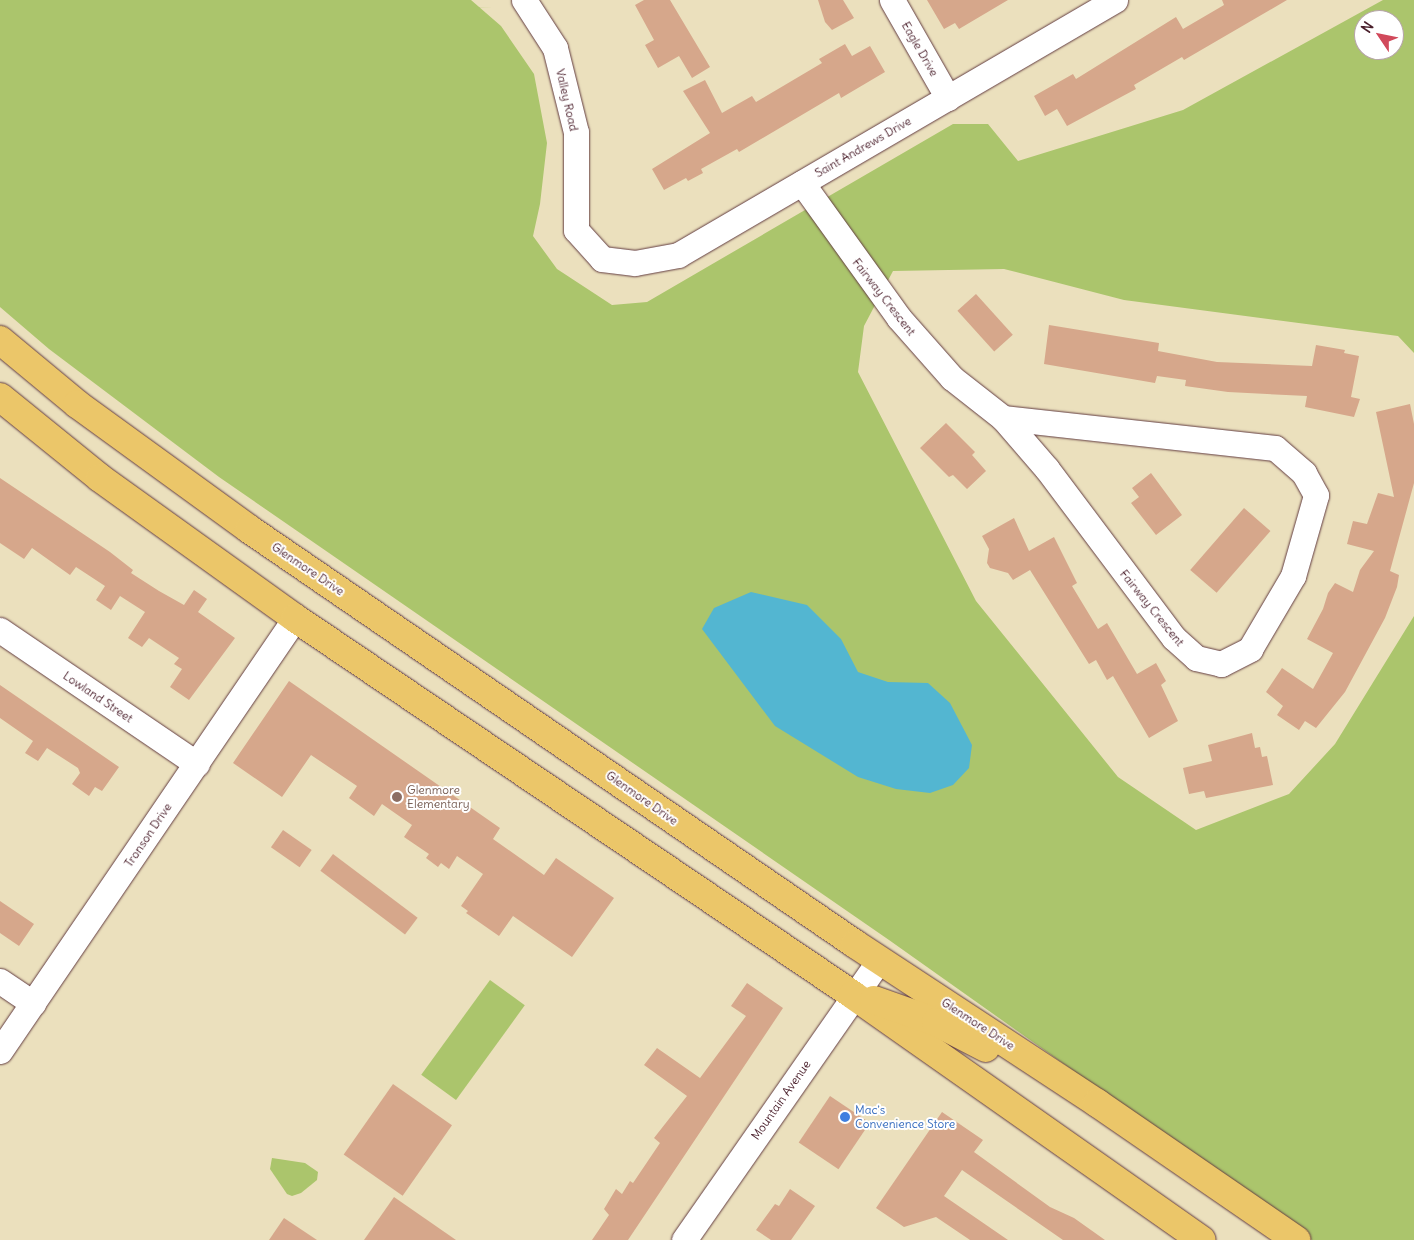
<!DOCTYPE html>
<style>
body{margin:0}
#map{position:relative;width:1414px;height:1240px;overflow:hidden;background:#ebe0bd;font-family:Delius,sans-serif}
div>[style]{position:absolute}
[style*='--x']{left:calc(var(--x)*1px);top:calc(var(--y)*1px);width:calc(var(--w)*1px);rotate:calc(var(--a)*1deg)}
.green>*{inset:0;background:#abc56c;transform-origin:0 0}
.water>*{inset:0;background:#53b6d1}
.building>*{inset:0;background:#d6a78b;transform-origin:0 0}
.roads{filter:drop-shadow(0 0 1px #623c41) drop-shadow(0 0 1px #623c41)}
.minor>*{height:25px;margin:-12.5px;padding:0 12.5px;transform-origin:12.5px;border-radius:12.5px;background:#fff}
.major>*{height:28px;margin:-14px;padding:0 14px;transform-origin:14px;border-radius:14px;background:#ebc669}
.dots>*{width:14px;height:14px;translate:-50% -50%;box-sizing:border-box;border:2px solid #fff;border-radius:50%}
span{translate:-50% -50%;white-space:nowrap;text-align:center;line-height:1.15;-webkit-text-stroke:4px #fff;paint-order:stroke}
.street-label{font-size:12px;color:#4a1f2b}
.education-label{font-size:12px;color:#785e54}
.left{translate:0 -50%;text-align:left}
.shop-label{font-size:12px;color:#366cbe}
.north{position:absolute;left:1354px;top:10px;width:50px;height:50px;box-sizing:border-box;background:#fff;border:1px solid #b7a5aa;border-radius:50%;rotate:304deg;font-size:14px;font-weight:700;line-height:20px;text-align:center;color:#4a1f2b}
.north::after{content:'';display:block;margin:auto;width:18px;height:22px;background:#d1495b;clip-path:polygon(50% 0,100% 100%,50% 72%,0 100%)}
</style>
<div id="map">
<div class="green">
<div style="clip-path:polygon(evenodd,0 0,471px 0,501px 26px,534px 74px,547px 143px,540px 204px,533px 236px,557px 269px,612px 305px,647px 302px,953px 124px,988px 124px,1018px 161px,1183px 110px,1383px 0,1414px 0,1414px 353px,1398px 336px,1124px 300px,1004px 269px,893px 271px,864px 326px,858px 372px,976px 601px,1118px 777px,1196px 830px,1289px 794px,1335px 744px,1414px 616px,1414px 1240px,1312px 1240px,889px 940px,219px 477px,49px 349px,0 307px,0 0,1364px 20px,1394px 20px,1394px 50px,1364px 50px,1364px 20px)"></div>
<div style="left:490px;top:980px;width:43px;height:117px;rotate:36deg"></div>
<div style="clip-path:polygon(272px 1158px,305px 1163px,318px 1172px,317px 1180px,301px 1193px,292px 1196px,287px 1194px,270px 1169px)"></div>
</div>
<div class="water">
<div style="clip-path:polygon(751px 592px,807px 605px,841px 639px,858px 672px,888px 682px,928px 683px,950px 703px,972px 745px,969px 768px,953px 785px,930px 793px,896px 789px,858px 777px,775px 726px,702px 629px,714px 608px)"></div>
</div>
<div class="building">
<div style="clip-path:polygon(644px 0,670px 0,710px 67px,692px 78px,679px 56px,658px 68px,645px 45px,654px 40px,635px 5px)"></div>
<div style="clip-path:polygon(818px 0,843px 0,854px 18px,832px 30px,825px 22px)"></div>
<div style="clip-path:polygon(927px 0,1008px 0,959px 29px,955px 23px,944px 29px)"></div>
<div style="clip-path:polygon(1222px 0,1287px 0,1184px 60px,1182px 57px,1134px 85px,1136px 89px,1067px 126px,1057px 109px,1045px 116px,1034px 96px,1073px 74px,1076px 79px,1176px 17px,1183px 29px,1224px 5px)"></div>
<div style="clip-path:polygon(845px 44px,852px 56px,870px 46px,885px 72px,841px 98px,839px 93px,739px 152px,737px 149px,701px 169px,703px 173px,688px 181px,686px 178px,664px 190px,652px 169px,710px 133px,683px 91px,705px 80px,722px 113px,752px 96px,756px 102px,822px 63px,819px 59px)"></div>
<div style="left:976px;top:294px;width:55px;height:25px;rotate:48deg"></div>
<div style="clip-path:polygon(1049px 325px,1159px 343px,1158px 351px,1217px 362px,1312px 366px,1316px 345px,1345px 350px,1344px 353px,1359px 356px,1351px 397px,1360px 399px,1354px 417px,1305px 407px,1307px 396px,1228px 392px,1185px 386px,1186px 380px,1157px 376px,1155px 383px,1044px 364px)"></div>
<div style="clip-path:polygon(1410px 404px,1414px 424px,1414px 483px,1390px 571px,1399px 575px,1397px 587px,1385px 618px,1345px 692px,1316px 728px,1305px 721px,1299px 730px,1277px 715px,1283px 706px,1266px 692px,1282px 668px,1313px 689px,1333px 653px,1307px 639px,1323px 609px,1328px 593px,1335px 583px,1353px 592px,1360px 570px,1374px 551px,1347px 544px,1353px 521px,1367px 524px,1378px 493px,1394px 497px,1376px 412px)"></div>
<div style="clip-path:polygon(946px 423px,975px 452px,972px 455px,986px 471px,967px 489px,953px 475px,949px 477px,920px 448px)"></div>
<div style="clip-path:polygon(1151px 473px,1182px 515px,1156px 535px,1131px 503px,1139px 497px,1132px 488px)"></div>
<div style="clip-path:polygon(0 478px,110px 552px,133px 570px,131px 573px,159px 591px,184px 605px,194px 590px,207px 599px,198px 612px,235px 638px,189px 700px,170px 687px,182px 669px,174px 664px,179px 658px,149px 638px,142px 647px,128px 638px,145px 612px,120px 596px,111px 610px,96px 600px,105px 586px,76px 567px,70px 575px,32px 548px,24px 559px,0 543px)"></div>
<div style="left:1244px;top:508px;width:35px;height:82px;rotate:41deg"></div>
<div style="clip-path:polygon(1014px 518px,1029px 551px,1054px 537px,1077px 583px,1072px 586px,1098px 629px,1107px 623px,1137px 674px,1156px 663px,1166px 681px,1161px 685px,1178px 721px,1149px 738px,1113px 676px,1107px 680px,1096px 660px,1089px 664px,1030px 570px,1013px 580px,1008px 573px,990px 568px,987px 563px,989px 549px,982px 536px)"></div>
<div style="clip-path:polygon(289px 681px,500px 828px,493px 839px,544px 875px,556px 858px,614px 898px,572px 957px,513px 916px,499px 936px,466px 913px,468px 911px,461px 906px,483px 874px,457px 856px,449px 869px,441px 863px,438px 867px,426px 858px,429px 854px,404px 837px,412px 825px,382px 804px,374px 816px,349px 798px,357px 786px,311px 755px,282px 797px,233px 763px)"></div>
<div style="clip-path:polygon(0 685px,119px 767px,102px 791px,95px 787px,89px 796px,72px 784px,80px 773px,78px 768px,47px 748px,38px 761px,25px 753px,33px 741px,0 718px)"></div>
<div style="clip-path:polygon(1252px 733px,1255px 748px,1260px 747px,1262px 757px,1267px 756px,1273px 785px,1206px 798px,1204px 791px,1189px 794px,1183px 768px,1212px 761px,1208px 745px)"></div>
<div style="left:283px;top:830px;width:35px;height:21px;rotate:35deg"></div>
<div style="left:333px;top:854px;width:106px;height:21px;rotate:37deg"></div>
<div style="clip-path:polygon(0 901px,34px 924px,19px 946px,0 933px)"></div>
<div style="clip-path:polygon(747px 983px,783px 1008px,628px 1240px,592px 1240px,609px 1215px,604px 1209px,616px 1189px,622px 1194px,630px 1181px,633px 1183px,660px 1143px,654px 1138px,687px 1096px,644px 1065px,657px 1048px,700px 1078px,746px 1016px,731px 1006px)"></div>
<div style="left:393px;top:1084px;width:72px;height:86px;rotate:35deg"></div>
<div style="left:830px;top:1096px;width:48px;height:56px;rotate:34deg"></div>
<div style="clip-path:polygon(942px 1112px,983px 1140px,974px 1152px,1050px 1207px,1074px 1218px,1105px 1240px,1063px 1240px,962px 1170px,944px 1196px,1008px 1240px,970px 1240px,936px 1217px,904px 1227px,876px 1208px)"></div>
<div style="clip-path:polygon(790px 1189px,815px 1206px,791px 1240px,771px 1240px,756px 1230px,775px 1204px,779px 1206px)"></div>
<div style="clip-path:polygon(394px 1197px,456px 1240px,364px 1240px)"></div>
<div style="clip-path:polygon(284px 1218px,317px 1240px,269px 1240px)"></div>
</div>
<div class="roads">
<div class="minor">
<div style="--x:524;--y:0;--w:57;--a:57.1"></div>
<div style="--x:555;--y:48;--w:87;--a:76"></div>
<div style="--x:576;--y:132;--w:98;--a:90"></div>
<div style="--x:576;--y:230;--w:39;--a:48"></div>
<div style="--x:602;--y:259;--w:33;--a:7"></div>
<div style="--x:635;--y:263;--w:44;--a:-10.5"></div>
<div style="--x:678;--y:255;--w:506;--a:-30.26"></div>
<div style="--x:892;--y:0;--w:113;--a:60.3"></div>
<div style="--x:802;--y:183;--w:166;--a:54.3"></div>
<div style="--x:899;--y:318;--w:80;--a:48.5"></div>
<div style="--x:952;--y:378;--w:65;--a:38.1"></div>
<div style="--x:1003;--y:418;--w:67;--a:49.2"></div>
<div style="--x:1047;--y:469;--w:211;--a:53.1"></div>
<div style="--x:1174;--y:638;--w:30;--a:42"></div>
<div style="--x:1196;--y:658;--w:26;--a:13"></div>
<div style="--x:1221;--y:664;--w:33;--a:-27"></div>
<div style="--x:1250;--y:649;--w:85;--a:-59.5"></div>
<div style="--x:1293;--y:576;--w:84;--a:-74.1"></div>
<div style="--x:1316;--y:495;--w:25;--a:-119"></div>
<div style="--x:1304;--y:473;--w:38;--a:-139"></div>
<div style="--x:1275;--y:448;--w:274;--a:-173.7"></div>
<div style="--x:0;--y:630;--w:238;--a:34.2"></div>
<div style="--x:0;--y:981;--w:40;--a:34"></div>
<div style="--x:0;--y:1051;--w:524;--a:-55.73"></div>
<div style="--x:684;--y:1240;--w:341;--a:-55.1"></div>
</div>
<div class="major">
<div style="--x:0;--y:340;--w:100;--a:39.7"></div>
<div style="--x:77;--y:404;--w:213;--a:36"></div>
<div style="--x:249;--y:529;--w:734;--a:34.4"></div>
<div style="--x:855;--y:944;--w:290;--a:33.3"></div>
<div style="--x:1097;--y:1103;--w:242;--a:34.5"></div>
<div style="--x:0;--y:397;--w:129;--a:39"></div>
<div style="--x:100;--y:478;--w:240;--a:35.7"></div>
<div style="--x:295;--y:618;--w:673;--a:34.04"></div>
<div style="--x:853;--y:995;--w:426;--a:35.1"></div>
<div style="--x:874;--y:1000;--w:66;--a:19.5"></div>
<div style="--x:936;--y:1022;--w:56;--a:27.5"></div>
</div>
</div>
<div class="dots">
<div style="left:397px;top:797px;background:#8d6e63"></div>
<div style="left:845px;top:1117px;background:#3f7fe0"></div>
</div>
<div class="street-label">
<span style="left:920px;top:49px;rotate:60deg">Eagle Drive</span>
<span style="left:567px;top:100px;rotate:77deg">Valley Road</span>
<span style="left:863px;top:147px;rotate:-30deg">Saint Andrews Drive</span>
<span style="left:884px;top:297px;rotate:52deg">Fairway Crescent</span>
<span style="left:308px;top:569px;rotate:34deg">Glenmore Drive</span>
<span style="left:1152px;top:608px;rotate:51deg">Fairway Crescent</span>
<span style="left:98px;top:697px;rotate:34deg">Lowland Street</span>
<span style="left:642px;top:798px;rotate:35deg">Glenmore Drive</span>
<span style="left:148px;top:835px;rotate:-56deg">Tronson Drive</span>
<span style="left:978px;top:1024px;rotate:33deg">Glenmore Drive</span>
<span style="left:781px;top:1100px;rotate:-55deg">Mountain Avenue</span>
</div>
<div class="education-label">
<span class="left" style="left:407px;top:797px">Glenmore<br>Elementary</span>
</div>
<div class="shop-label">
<span class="left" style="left:855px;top:1117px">Mac's<br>Convenience Store</span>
</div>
<div class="north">N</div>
</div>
